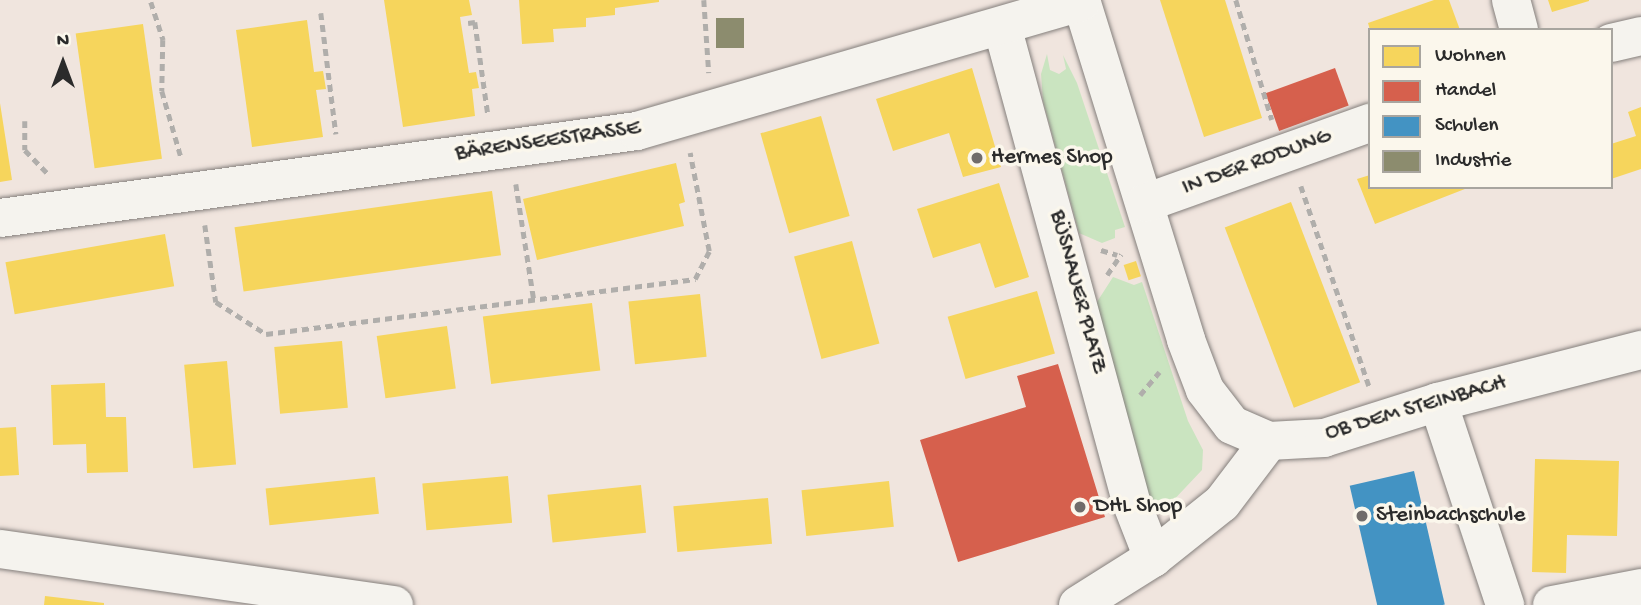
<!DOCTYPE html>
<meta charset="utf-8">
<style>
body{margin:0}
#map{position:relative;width:1641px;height:605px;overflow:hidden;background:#f0e5de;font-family:"Gochi Hand",sans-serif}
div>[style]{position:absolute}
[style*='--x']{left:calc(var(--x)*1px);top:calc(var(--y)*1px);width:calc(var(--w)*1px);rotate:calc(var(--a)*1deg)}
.green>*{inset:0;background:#cae4c0}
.homes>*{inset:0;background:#f6d55c;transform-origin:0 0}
.shops>*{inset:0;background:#d6604d;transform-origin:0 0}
.schools>*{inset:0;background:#4393c3;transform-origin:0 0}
.industry>*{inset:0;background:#8c8c6e;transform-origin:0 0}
.path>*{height:4.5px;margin-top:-2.25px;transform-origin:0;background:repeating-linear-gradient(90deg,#b0aeab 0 7px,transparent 0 12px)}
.roads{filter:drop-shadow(0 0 2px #847f7c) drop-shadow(0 0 2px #847f7c)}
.minor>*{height:38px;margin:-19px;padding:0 19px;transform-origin:19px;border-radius:19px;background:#f5f3ee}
.dots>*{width:19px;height:19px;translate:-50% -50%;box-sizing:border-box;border:4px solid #fbf7ec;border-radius:50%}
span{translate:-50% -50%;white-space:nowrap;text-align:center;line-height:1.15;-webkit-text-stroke:7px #fbf7ec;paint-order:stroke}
.street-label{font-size:23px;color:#2b2b2b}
.poi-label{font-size:23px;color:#2b2b2b}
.left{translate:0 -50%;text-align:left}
.legend{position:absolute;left:1368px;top:28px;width:245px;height:161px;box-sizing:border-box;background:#fbf7ec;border:2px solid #a8a59f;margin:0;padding:9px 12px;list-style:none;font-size:21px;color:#2b2b2b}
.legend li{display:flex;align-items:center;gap:14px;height:35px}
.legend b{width:35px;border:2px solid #a8a59f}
.north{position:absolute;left:28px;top:28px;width:70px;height:70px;-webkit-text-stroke:5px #fbf7ec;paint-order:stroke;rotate:0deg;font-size:19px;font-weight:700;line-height:28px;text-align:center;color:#2b2b2b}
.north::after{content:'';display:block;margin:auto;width:24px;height:32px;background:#2b2b2b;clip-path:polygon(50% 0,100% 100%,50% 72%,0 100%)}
</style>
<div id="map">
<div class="green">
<div style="clip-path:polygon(1047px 54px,1050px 70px,1059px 74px,1066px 69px,1063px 55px,1077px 83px,1125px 227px,1115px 230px,1115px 238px,1102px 243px,1079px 233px,1043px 101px,1041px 74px)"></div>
<div style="clip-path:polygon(1113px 277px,1134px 285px,1142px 282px,1188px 421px,1203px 450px,1202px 470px,1168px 506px,1151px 499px,1144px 488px,1131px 426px,1104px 355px,1095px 305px)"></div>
</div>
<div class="homes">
<div style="clip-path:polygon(384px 0,469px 0,472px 15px,460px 17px,469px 73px,476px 72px,479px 88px,472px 89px,475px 116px,403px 127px)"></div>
<div style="clip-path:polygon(519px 0,659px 0,659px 2px,615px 8px,615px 15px,586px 18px,586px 27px,553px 29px,554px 42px,522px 44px)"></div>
<div style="clip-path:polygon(1160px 0,1225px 0,1262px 118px,1204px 137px)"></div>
<div style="clip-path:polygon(1434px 0,1449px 0,1460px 30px,1370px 30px,1368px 23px)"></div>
<div style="clip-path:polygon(1548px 0,1589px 0,1589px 1px,1552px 12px)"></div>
<div style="clip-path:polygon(307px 20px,314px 72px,323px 71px,326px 89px,316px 90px,323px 137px,252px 147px,236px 30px)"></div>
<div style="left:143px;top:24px;width:136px;height:68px;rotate:82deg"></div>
<div style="clip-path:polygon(972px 68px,1001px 167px,963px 177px,949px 133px,893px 151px,876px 99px)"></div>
<div style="clip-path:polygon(0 103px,12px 180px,0 182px)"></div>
<div style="clip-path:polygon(1641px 107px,1641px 169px,1611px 179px,1611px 144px,1636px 136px,1628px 112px)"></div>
<div style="left:821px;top:116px;width:104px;height:63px;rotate:74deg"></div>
<div style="clip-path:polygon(676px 163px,685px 202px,679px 204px,684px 226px,537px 260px,523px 199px)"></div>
<div style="clip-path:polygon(1370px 175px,1370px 187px,1470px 187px,1375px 224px,1357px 179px)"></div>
<div style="clip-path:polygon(999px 183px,1029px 277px,995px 288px,980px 243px,933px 258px,917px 209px)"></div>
<div style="left:492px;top:191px;width:65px;height:260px;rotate:82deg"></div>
<div style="left:1291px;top:202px;width:193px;height:71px;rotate:69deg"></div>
<div style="left:165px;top:234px;width:53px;height:162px;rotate:80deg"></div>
<div style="left:852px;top:241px;width:106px;height:60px;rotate:75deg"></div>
<div style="left:1136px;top:261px;width:16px;height:13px;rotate:72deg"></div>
<div style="left:1037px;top:291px;width:65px;height:93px;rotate:74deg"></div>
<div style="left:700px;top:294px;width:63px;height:72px;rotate:84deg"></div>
<div style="left:592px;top:303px;width:68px;height:110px;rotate:83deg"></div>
<div style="left:447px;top:326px;width:63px;height:71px;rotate:82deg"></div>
<div style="left:342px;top:341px;width:67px;height:68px;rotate:85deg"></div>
<div style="left:227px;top:361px;width:104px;height:43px;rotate:85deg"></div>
<div style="clip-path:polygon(105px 383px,106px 417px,126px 417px,128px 472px,87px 473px,86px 444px,53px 445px,51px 385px)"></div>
<div style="clip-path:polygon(16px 427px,19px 475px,0 476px,0 428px)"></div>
<div style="clip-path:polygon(1535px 459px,1619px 461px,1617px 536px,1567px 535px,1566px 573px,1532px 572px)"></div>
<div style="left:508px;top:476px;width:47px;height:86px;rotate:85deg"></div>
<div style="left:375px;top:477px;width:37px;height:110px;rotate:84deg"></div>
<div style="left:889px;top:481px;width:46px;height:88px;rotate:84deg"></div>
<div style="left:641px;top:485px;width:48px;height:94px;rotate:84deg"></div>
<div style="left:768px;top:498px;width:46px;height:95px;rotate:85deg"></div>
<div style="clip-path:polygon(45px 596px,104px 603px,104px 605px,44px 605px)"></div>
</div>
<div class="shops">
<div style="left:1335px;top:68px;width:40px;height:74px;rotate:70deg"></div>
<div style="clip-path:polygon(1058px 364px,1105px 517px,958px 562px,920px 440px,1026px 407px,1017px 376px)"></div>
</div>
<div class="schools">
<div style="left:1414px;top:471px;width:137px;height:66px;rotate:77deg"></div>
</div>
<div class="industry">
<div style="left:716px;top:18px;width:28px;height:30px"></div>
</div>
<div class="path">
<div style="--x:704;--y:0;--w:73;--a:86.1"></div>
<div style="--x:1236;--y:0;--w:125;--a:73.3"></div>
<div style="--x:151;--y:2;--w:40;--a:72"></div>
<div style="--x:163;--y:40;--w:51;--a:91.1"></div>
<div style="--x:162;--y:91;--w:69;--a:73.9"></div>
<div style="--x:321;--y:13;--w:122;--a:82.9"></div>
<div style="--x:468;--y:23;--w:7;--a:-8"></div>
<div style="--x:475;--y:22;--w:93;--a:82"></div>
<div style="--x:25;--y:121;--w:29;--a:90"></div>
<div style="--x:25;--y:150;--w:36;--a:46"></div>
<div style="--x:516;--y:184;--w:117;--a:81.2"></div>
<div style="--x:1301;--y:186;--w:211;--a:71.2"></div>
<div style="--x:205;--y:225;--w:78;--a:81.9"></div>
<div style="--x:216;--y:302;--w:59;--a:32.6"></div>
<div style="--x:266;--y:334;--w:433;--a:-7.3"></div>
<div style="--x:695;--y:279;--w:31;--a:-63"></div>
<div style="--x:709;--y:251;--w:100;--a:-101"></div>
<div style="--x:1101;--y:250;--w:17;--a:17"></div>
<div style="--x:1107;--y:275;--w:25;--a:-56"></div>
<div style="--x:1140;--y:395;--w:30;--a:-50"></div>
</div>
<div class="roads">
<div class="minor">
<div style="--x:1081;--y:0;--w:356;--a:72.8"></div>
<div style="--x:1186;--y:340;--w:53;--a:69.2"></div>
<div style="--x:1205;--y:390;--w:44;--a:52.4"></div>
<div style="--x:1232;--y:425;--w:40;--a:23.4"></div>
<div style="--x:1269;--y:441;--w:55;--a:-3.1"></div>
<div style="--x:1324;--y:438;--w:120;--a:-17.5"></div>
<div style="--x:1438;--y:402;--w:210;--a:-14.4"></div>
<div style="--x:1511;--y:0;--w:31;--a:75"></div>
<div style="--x:1002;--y:26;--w:495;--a:74.8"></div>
<div style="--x:1132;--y:504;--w:58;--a:68.7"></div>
<div style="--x:1611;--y:43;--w:31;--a:-13"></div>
<div style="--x:1145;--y:203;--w:239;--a:-19.6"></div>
<div style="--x:0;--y:218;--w:643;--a:-7.78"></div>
<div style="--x:637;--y:131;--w:463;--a:-16.2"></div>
<div style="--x:1438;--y:402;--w:214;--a:71.7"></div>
<div style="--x:0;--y:549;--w:398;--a:8.1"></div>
<div style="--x:1078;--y:605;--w:89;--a:-32.1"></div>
<div style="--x:1153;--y:558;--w:88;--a:-38.6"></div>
<div style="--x:1222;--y:503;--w:78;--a:-52.8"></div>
<div style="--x:1552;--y:605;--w:91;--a:-10.8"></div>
</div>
</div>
<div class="dots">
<div style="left:977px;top:158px;background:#706c6a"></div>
<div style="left:1080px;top:507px;background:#706c6a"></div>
<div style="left:1362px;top:516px;background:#706c6a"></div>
</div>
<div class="street-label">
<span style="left:548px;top:142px;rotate:-8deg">BÄRENSEESTRASSE</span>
<span style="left:1257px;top:163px;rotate:-20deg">IN DER RODUNG</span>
<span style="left:1077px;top:292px;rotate:75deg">BÜSNAUER PLATZ</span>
<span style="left:1416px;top:409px;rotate:-16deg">OB DEM STEINBACH</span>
</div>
<div class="poi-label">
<span class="left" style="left:991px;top:158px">Hermes Shop</span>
<span class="left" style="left:1094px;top:507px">DHL Shop</span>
<span class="left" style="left:1376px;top:516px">Steinbachschule</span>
</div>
<ul class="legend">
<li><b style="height:19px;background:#f6d55c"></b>Wohnen</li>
<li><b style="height:19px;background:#d6604d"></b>Handel</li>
<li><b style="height:19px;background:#4393c3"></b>Schulen</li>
<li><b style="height:19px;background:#8c8c6e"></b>Industrie</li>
</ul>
<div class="north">N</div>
</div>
